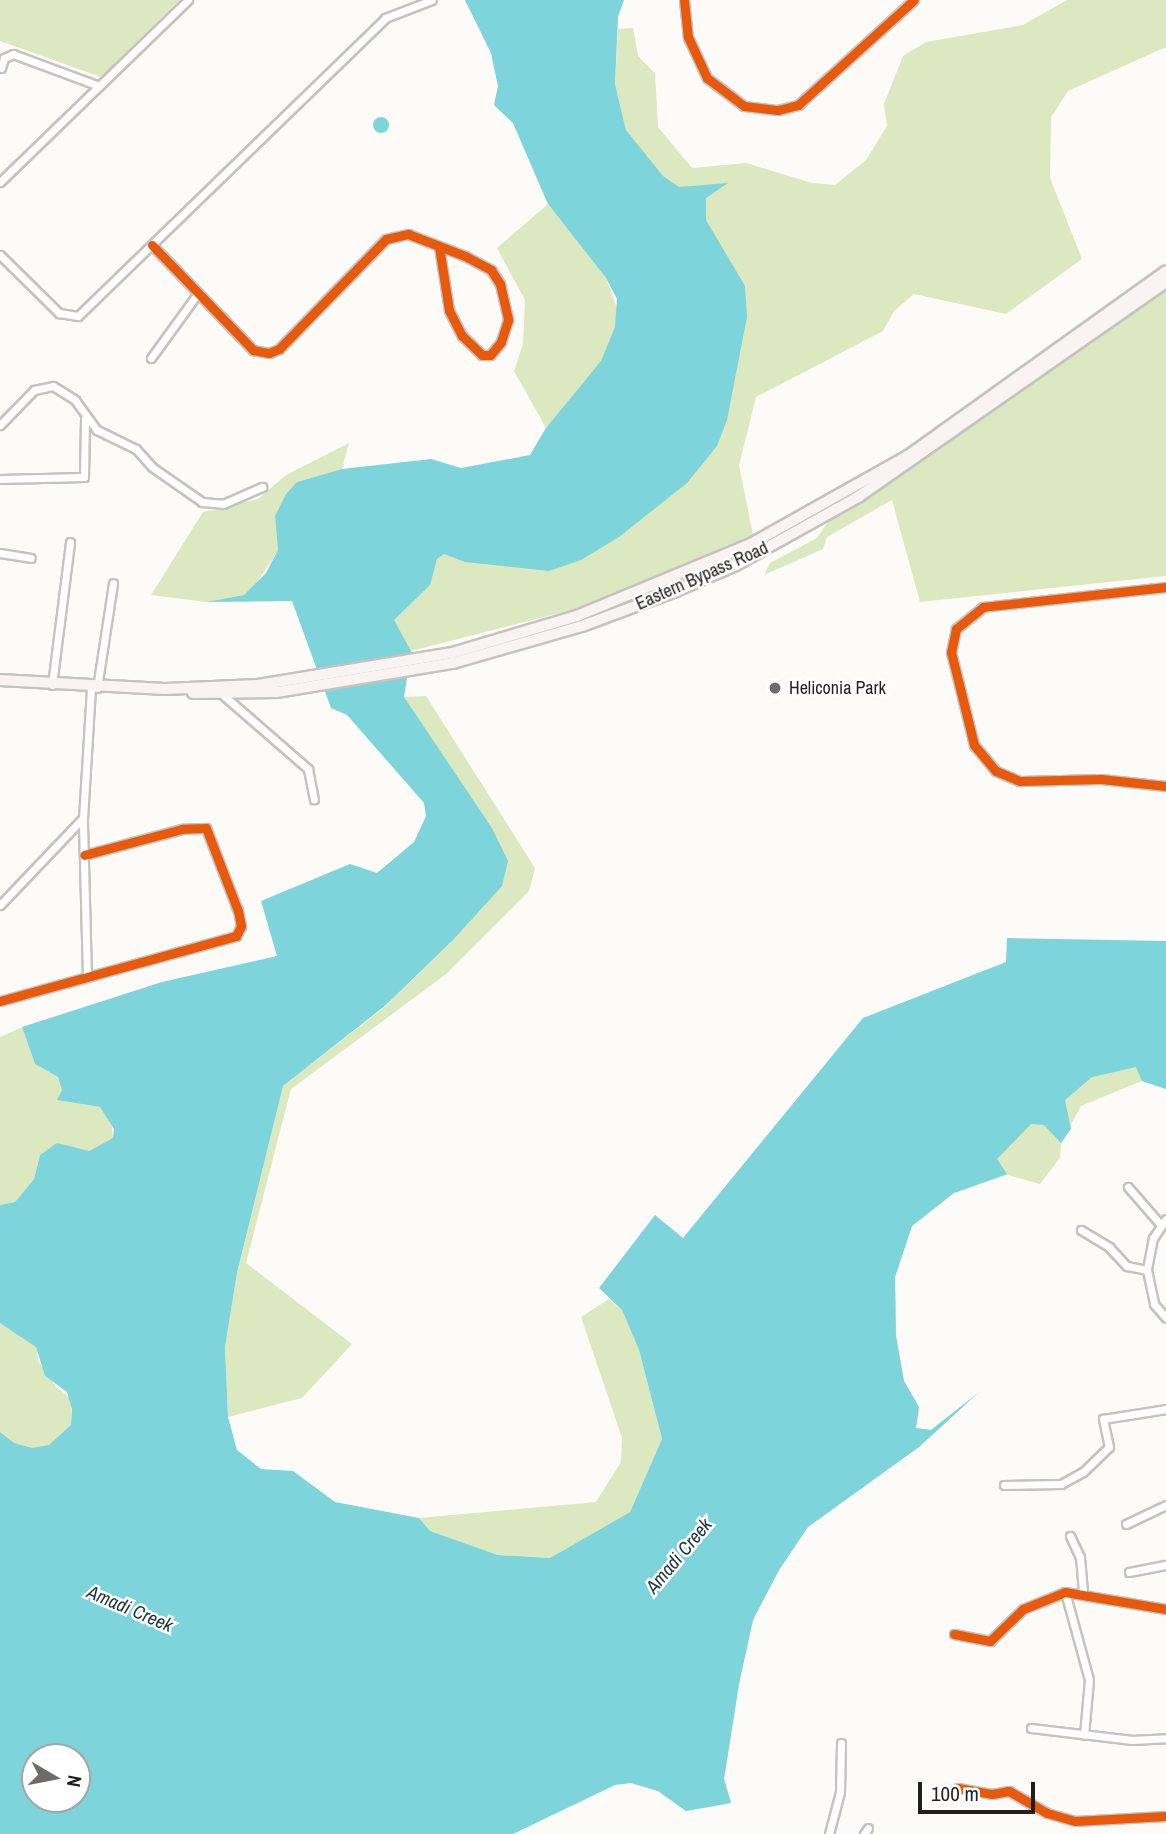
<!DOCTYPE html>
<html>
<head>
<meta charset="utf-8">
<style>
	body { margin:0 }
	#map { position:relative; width:1166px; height:1834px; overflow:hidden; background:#fdfbf8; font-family:"Archivo Narrow",sans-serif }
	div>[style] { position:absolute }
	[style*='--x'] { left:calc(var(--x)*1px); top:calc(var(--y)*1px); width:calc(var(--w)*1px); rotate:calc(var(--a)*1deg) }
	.green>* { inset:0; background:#dbe8c0 }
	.water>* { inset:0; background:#7dd4db }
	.round { border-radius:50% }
	.roads { filter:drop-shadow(2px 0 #c5c3c0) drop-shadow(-2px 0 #c5c3c0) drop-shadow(0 2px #c5c3c0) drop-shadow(0 -2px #c5c3c0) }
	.minor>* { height:7px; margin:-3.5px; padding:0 3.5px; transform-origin:3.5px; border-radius:3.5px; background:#fffefe }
	.primary>* { height:10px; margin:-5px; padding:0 5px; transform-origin:5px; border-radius:5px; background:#f9f4f1 }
	.cycleway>* { height:9px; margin:-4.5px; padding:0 4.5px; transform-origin:4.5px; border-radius:4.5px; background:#e8590c }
	.dots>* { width:19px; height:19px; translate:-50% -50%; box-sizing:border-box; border:4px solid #fff; border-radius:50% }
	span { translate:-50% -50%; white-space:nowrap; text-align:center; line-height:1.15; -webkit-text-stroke:5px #fff; paint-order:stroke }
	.street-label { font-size:18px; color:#211f1d }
	.poi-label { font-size:18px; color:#211f1d }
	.left { translate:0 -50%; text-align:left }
	.water-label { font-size:19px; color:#1f3537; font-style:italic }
	.north { position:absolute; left:21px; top:1743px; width:70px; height:70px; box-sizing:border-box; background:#fff; border:2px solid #a6a5a5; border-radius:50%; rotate:100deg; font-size:19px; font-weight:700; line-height:28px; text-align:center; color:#211f1d }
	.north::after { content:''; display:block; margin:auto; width:24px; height:32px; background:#6e6c6a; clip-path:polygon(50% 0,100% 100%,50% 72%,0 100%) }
	.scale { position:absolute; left:918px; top:1782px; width:117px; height:32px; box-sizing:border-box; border:4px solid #211f1d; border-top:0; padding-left:9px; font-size:21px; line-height:24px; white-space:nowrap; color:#211f1d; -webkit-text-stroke:5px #fff; paint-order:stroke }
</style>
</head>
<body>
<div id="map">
	<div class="green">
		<div style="clip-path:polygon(0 0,179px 0,101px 77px,0 41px)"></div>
		<div style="clip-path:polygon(465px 0,514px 0,548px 204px,606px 278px,631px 347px,530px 455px,546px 428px,514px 371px,523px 344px,525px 300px,497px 248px,548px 204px,513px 123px,494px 105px,498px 86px,491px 53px)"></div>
		<div style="clip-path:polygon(1067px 0,1166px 0,1166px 47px,1068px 91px,1051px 117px,1050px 178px,1082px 259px,1006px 314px,914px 294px,894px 311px,883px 331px,756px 397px,739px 465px,753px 535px,579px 608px,411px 651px,404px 697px,426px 696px,535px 868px,529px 891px,445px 975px,291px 1089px,246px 1263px,352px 1344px,302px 1398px,228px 1417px,225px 1347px,237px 1273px,283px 1086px,386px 1006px,453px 940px,492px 828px,409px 707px,381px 648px,376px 624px,446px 549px,543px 549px,669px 190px,626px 130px,615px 84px,618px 29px,633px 28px,638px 56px,655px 73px,658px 127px,692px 168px,746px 163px,812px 183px,835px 185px,866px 160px,887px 126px,884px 104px,903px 56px,926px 42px,1023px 25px)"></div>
		<div style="clip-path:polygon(1166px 282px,1166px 576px,920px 602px,892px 500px,827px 537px,823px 549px,764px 575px,770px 563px,817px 538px,827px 523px)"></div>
		<div style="clip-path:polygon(349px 443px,342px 469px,297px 482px,275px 516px,278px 550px,254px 587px,244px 595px,206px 602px,151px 595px,203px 512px,258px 499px,286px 475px)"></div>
		<div style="clip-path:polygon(22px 1027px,35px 1064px,58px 1077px,62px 1090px,58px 1100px,100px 1107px,111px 1119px,113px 1138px,89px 1151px,40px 1155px,34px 1179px,15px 1202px,0 1205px,0 1037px)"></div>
		<div style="clip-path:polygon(1134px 1052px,1166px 1089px,1142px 1081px,1081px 1106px,1061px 1143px,1060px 1158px,1040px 1184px,1007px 1175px,954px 1193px,912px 1226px,895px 1277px,896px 1336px,904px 1381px,919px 1407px,916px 1428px,931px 1430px,978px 1393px,919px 1447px,808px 1527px,779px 1570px,753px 1620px,739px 1684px,724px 1779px,731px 1803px,686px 1811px,658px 1791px,631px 1783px,731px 1672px,893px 1243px,1011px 1122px)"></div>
		<div style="clip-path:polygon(609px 1299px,622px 1310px,639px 1350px,662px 1439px,630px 1512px,550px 1558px,498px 1555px,430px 1531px,419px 1518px,596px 1502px,621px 1462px,622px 1438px,581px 1317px)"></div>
		<div style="clip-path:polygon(0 1323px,37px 1347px,38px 1361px,56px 1387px,72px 1399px,71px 1425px,52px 1451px,0 1450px)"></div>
	</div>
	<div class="water">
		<div style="clip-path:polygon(evenodd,465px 0,624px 0,618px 17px,615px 84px,626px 130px,663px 176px,679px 187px,728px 183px,706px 198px,706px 220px,745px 286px,747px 317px,727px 420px,717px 446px,687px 483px,619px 537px,581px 560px,549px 571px,465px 562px,444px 554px,437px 559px,430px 585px,394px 620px,411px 651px,404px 697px,492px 828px,508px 861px,502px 886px,453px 940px,386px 1005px,283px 1086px,237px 1273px,225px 1347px,228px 1417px,237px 1450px,261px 1469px,293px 1471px,335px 1502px,419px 1518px,430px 1531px,498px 1555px,550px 1558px,630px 1512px,662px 1439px,639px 1350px,622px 1310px,599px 1288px,655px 1215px,683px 1238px,863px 1018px,1006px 962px,1007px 938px,1166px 941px,1166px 1089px,1142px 1081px,1136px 1067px,1092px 1077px,1065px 1100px,1071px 1129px,1061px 1143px,1044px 1125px,1031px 1124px,997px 1159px,1007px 1174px,954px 1193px,912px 1226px,895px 1277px,896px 1336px,904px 1381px,919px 1407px,916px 1428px,931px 1430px,978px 1393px,919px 1447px,808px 1527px,779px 1570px,753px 1620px,739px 1684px,724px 1779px,731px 1803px,686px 1811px,658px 1791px,631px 1783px,615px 1785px,513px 1834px,0 1834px,0 1432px,14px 1443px,32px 1448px,49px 1445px,71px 1425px,72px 1409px,67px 1392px,45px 1376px,36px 1347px,0 1323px,0 1205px,15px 1202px,34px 1179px,40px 1155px,57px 1143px,89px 1151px,113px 1138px,114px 1129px,100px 1107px,57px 1100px,62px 1090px,58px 1077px,35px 1064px,22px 1027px,162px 982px,277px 956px,261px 901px,350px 864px,377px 873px,414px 842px,426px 816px,424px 803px,347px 715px,331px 708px,292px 601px,206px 602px,244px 595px,266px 573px,278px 550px,275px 516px,286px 494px,297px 482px,342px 469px,431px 459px,461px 468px,530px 455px,546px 428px,601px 361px,615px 327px,617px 299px,606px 278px,548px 204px,513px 123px,494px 105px,498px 86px,491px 53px,465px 0,35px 1757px,77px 1757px,77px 1799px,35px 1799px,35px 1757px)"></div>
		<div class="round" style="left:373px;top:117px;width:16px;height:16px"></div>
	</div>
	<div class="roads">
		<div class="minor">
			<div style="--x:684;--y:0;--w:37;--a:84"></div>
			<div style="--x:688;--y:37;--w:45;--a:65.1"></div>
			<div style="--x:707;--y:78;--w:46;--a:37.1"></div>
			<div style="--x:744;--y:106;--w:34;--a:7"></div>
			<div style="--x:778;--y:110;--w:21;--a:-14"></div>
			<div style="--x:798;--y:105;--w:156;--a:-42.2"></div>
			<div style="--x:1;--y:68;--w:10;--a:-73"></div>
			<div style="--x:4;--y:58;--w:10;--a:-24"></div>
			<div style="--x:13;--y:54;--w:92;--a:20.4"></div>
			<div style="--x:0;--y:182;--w:262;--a:-44.1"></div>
			<div style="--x:152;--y:245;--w:146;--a:46.1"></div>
			<div style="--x:253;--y:350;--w:16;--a:11"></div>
			<div style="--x:269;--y:353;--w:11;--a:-22"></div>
			<div style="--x:279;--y:349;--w:153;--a:-45.8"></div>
			<div style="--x:386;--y:239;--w:23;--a:-13"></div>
			<div style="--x:408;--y:234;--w:61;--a:21.1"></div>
			<div style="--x:465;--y:256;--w:30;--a:28"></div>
			<div style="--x:491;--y:270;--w:17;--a:57"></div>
			<div style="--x:500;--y:284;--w:37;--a:77"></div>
			<div style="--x:508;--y:320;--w:23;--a:108"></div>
			<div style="--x:501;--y:342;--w:17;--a:130"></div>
			<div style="--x:490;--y:355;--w:8;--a:180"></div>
			<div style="--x:482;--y:355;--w:28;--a:-136"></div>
			<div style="--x:462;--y:336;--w:29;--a:-117"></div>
			<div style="--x:449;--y:310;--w:64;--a:-99"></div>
			<div style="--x:0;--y:255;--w:83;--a:44.5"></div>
			<div style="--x:59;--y:313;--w:19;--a:9"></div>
			<div style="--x:78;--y:316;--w:428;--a:-44.1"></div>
			<div style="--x:385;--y:18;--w:50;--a:-21"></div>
			<div style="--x:151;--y:358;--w:80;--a:-54.1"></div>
			<div style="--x:0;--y:425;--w:49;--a:-45.8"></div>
			<div style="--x:34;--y:390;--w:19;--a:-12"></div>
			<div style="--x:53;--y:386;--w:26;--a:32"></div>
			<div style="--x:75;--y:400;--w:37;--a:54"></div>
			<div style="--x:97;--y:430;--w:43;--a:26"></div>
			<div style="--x:136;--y:449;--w:24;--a:48"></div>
			<div style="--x:152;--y:467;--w:61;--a:35"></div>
			<div style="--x:202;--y:502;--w:21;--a:5"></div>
			<div style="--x:223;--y:504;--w:43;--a:-23.6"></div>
			<div style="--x:0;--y:479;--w:84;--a:-1.4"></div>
			<div style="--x:84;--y:477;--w:59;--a:-89"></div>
			<div style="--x:0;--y:553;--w:31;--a:9"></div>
			<div style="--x:1166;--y:587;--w:184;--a:173.8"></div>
			<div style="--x:983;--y:607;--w:35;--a:141"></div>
			<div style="--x:956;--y:629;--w:24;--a:102"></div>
			<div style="--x:951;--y:652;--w:96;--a:76.1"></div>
			<div style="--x:974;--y:745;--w:34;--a:50"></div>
			<div style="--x:996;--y:771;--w:26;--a:23"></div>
			<div style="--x:1020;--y:781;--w:81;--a:-1.4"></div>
			<div style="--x:1101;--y:779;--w:65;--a:6.1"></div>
			<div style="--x:52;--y:685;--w:144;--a:-82.8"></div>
			<div style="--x:97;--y:688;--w:106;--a:-81.3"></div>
			<div style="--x:223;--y:695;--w:113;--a:41"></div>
			<div style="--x:308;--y:769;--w:31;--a:79"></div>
			<div style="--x:0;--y:905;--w:119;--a:-46.4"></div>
			<div style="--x:87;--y:977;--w:158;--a:-91.5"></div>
			<div style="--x:83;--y:819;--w:131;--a:-86.5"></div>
			<div style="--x:0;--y:1001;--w:245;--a:-15.4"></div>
			<div style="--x:236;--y:936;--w:11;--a:-63"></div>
			<div style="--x:241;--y:926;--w:15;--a:-101"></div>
			<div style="--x:238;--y:911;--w:89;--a:-111.1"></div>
			<div style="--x:206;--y:828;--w:24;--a:178"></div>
			<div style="--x:182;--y:829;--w:101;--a:165.1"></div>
			<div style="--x:1128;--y:1187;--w:49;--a:49.1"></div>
			<div style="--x:1166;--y:1219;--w:23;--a:124"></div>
			<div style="--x:1153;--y:1238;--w:33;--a:101"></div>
			<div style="--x:1147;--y:1270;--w:35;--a:78"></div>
			<div style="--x:1154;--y:1304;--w:18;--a:49"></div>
			<div style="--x:1081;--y:1230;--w:33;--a:31"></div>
			<div style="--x:1109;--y:1247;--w:26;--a:47"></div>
			<div style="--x:1127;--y:1266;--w:20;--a:11"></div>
			<div style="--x:1004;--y:1485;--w:57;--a:-1"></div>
			<div style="--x:1061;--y:1484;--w:25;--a:-29"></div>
			<div style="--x:1083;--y:1472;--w:36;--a:-44"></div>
			<div style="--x:1109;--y:1447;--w:29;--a:-102"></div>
			<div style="--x:1103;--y:1419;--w:64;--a:-9"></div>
			<div style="--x:1126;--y:1524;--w:44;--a:-25.4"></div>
			<div style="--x:1070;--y:1536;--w:23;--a:65"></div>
			<div style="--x:1080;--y:1557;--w:36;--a:85"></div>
			<div style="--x:1129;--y:1572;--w:38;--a:-11"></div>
			<div style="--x:1065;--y:1592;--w:91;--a:74.7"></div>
			<div style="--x:1089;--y:1680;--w:55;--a:95.2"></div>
			<div style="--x:954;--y:1634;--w:37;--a:11"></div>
			<div style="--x:990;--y:1641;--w:46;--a:-44.1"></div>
			<div style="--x:1023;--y:1609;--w:45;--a:-22"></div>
			<div style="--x:1065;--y:1592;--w:102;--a:9.6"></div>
			<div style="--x:1031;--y:1728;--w:102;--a:6.8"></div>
			<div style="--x:1132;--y:1740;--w:34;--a:-3"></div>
			<div style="--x:958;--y:1788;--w:35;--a:10"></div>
			<div style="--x:992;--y:1794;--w:17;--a:-10"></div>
			<div style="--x:1009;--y:1791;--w:44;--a:30.1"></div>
			<div style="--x:1047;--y:1813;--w:29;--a:16"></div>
			<div style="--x:1075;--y:1821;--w:91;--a:-3.1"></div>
			<div style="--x:829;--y:1834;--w:43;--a:-75.3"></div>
			<div style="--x:840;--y:1792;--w:49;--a:-88.8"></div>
			<div style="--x:864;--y:1834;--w:7;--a:-56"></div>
		</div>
		<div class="primary">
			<div style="--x:0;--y:680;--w:165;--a:3.1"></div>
			<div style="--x:165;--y:689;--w:93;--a:-2.5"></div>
			<div style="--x:258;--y:685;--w:197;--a:-9.4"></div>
			<div style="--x:452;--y:653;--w:130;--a:-16.5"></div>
			<div style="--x:577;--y:616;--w:188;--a:-22.5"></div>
			<div style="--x:751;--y:544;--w:180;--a:-29.3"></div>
			<div style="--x:908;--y:456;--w:317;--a:-35.6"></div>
			<div style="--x:193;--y:693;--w:84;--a:-0.7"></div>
			<div style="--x:277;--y:692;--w:178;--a:-9.4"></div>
			<div style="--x:453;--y:663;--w:134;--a:-16"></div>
			<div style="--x:582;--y:626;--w:100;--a:-20.4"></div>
			<div style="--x:676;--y:591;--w:65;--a:-23.4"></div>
			<div style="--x:736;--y:565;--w:140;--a:-29.1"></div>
			<div style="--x:858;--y:497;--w:376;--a:-34.9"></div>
		</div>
	</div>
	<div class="cycleway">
		<div style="--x:684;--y:0;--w:37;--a:84"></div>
		<div style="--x:688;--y:37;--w:45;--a:65.1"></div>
		<div style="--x:707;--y:78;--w:46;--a:37.1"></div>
		<div style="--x:744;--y:106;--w:34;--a:7"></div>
		<div style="--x:778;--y:110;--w:21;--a:-14"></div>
		<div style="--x:798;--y:105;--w:156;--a:-42.2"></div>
		<div style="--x:152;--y:245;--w:146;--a:46.1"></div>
		<div style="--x:253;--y:350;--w:16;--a:11"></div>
		<div style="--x:269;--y:353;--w:11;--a:-22"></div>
		<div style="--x:279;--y:349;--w:153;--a:-45.8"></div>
		<div style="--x:386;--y:239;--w:23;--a:-13"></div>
		<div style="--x:408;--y:234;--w:61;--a:21.1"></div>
		<div style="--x:465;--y:256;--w:30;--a:28"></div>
		<div style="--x:491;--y:270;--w:17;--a:57"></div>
		<div style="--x:500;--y:284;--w:37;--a:77"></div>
		<div style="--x:508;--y:320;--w:23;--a:108"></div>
		<div style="--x:501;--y:342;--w:17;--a:130"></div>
		<div style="--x:490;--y:355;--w:8;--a:180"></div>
		<div style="--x:482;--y:355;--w:28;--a:-136"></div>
		<div style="--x:462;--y:336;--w:29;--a:-117"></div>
		<div style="--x:449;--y:310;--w:64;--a:-99"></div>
		<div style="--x:1166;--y:587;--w:184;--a:173.8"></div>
		<div style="--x:983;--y:607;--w:35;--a:141"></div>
		<div style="--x:956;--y:629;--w:24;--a:102"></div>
		<div style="--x:951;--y:652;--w:96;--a:76.1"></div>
		<div style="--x:974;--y:745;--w:34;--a:50"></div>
		<div style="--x:996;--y:771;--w:26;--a:23"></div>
		<div style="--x:1020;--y:781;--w:81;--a:-1.4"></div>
		<div style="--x:1101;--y:779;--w:65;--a:6.1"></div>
		<div style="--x:0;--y:1001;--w:245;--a:-15.4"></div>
		<div style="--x:236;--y:936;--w:11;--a:-63"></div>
		<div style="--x:241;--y:926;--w:15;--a:-101"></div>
		<div style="--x:238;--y:911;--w:89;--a:-111.1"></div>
		<div style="--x:206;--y:828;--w:24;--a:178"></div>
		<div style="--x:182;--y:829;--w:101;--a:165.1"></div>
		<div style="--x:954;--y:1634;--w:37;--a:11"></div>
		<div style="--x:990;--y:1641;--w:46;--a:-44.1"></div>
		<div style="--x:1023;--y:1609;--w:45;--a:-22"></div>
		<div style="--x:1065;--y:1592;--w:102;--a:9.6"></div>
		<div style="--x:958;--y:1788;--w:35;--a:10"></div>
		<div style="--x:992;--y:1794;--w:17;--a:-10"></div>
		<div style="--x:1009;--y:1791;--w:44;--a:30.1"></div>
		<div style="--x:1047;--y:1813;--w:29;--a:16"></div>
		<div style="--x:1075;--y:1821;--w:91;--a:-3.1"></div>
	</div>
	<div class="dots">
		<div style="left:775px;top:688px;background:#6e6c6a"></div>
	</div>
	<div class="street-label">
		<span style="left:702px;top:576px;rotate:-24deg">Eastern Bypass Road</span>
	</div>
	<div class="poi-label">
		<span class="left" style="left:789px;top:688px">Heliconia Park</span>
	</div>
	<div class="water-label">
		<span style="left:679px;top:1556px;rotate:-50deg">Amadi Creek</span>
		<span style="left:130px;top:1609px;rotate:23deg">Amadi Creek</span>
	</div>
	<div class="north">N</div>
	<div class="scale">100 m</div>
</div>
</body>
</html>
